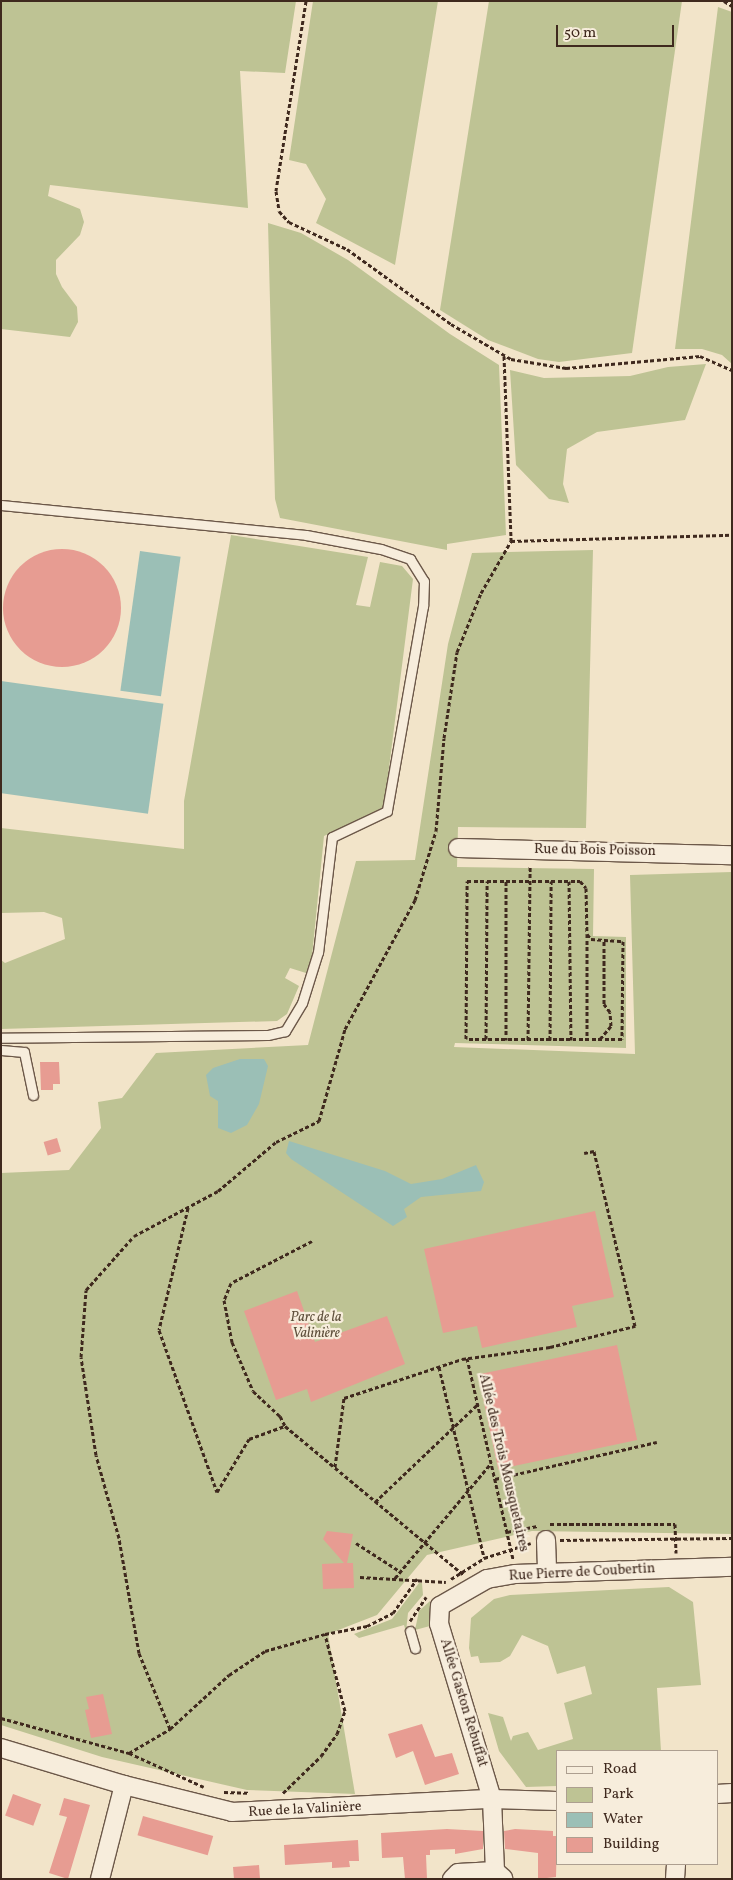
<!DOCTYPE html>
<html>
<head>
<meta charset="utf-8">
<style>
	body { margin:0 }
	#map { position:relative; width:733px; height:1880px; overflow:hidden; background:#f2e4c9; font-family:Vollkorn,serif }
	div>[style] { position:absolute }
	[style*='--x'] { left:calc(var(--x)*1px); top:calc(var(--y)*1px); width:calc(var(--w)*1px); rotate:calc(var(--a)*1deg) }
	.green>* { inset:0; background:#bec394 }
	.water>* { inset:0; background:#9bbfb6; transform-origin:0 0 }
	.building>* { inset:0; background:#e79c92; transform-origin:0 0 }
	.round { border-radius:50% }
	.path>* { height:3px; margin-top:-1.5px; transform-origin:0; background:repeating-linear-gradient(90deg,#3f291e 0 4px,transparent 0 6.5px) }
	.roads { filter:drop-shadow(1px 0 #6c5849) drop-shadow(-1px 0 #6c5849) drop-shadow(0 1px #6c5849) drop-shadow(0 -1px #6c5849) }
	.lane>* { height:9px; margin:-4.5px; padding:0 4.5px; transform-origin:4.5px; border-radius:4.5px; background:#f7eddc }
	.street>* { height:18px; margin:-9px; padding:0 9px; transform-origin:9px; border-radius:9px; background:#f7eddc }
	span { translate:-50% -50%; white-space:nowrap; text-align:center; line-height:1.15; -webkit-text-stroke:4.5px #f7eddc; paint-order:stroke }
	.street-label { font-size:14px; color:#3f291e }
	.park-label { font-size:14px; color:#5f503c; font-style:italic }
	.frame { position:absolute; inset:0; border:2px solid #3f291e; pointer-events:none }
	.legend { position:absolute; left:556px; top:1750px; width:162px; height:115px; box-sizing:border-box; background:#f7eddc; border:1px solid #ad9f90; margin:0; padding:6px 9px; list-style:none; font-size:15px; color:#3f291e }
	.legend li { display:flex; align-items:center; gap:10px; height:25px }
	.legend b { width:25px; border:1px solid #ad9f90 }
	.scale { position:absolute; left:556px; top:25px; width:118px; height:22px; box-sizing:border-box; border:2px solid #3f291e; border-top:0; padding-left:6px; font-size:15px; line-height:18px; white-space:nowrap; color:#3f291e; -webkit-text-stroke:4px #f7eddc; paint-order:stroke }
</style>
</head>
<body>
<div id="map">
	<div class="green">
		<div style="clip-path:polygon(1px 1px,296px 1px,285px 73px,240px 71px,248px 208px,50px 185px,48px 196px,80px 209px,84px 222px,80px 235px,56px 260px,56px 274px,62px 287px,77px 307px,78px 322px,70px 337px,1px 329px)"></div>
		<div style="clip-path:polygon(313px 1px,438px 1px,395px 265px,316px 223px,326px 199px,306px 164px,289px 160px)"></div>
		<div style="clip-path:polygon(489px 1px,682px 1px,632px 353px,559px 362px,538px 359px,488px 340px,440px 310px)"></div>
		<div style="clip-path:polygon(718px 7px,732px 12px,732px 364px,722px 355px,702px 349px,675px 349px)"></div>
		<div style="clip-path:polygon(268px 223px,301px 233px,348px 260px,450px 334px,499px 365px,506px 535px,447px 544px,447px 550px,280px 518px,275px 499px)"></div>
		<div style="clip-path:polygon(706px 364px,685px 420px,597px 432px,567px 449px,563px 484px,569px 503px,549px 499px,516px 465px,510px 370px,544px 378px,630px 376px,668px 367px)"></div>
		<div style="clip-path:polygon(231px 535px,368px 557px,356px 605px,370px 607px,380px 562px,402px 566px,413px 579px,384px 807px,324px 836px,312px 956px,306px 973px,290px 968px,285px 978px,299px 986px,287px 1014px,277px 1021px,1px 1029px,1px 960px,5px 963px,65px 939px,62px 918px,44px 912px,1px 913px,1px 828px,184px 849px,184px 801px)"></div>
		<div style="clip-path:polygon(593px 550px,586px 828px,458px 827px,457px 867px,594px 869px,593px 936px,626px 937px,626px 1048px,455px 1043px,454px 1047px,635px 1054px,630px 875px,732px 872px,732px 1534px,532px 1531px,427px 1555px,377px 1615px,328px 1634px,355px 1794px,247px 1790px,102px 1757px,1px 1725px,1px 1173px,69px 1170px,101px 1128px,98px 1102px,122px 1098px,156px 1053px,308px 1045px,356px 861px,415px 860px,448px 644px,472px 553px)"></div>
		<div style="clip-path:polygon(419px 1583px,422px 1583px,423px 1595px,408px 1613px,406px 1632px,404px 1625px,359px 1638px,354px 1634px,392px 1619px)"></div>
		<div style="clip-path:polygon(669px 1587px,693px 1602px,701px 1685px,657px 1688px,661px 1751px,557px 1751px,557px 1786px,526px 1787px,499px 1751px,488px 1713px,503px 1717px,511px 1741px,513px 1736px,528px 1732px,538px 1750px,573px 1739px,564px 1703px,592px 1694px,585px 1666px,557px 1674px,548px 1646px,522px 1635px,510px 1656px,500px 1662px,480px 1663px,478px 1656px,471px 1657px,469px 1648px,471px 1618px,494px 1599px,510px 1595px)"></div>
		<div style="clip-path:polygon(430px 1601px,430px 1626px,415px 1630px,419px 1611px)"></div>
	</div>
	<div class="water">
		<div style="left:140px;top:551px;width:41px;height:141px;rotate:8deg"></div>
		<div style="left:1px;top:681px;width:164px;height:111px;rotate:8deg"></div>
		<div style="clip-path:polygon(240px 1059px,264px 1059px,268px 1066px,259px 1104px,247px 1125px,231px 1133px,218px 1128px,218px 1101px,210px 1096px,206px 1075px,213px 1068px)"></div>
		<div style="clip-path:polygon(289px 1141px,385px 1171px,411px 1184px,442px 1179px,476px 1165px,484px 1182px,481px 1191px,421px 1197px,404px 1209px,407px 1217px,393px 1226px,291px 1159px,286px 1153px)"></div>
	</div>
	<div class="building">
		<div class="round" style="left:3px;top:549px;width:118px;height:118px"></div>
		<div style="clip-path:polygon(40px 1062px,59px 1062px,60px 1084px,53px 1084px,53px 1090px,41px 1090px)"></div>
		<div style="left:57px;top:1138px;width:14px;height:14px;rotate:73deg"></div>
		<div style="clip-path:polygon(595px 1211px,614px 1297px,572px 1306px,577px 1327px,482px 1348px,477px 1326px,443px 1333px,424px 1249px)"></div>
		<div style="clip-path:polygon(297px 1291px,315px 1342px,387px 1316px,405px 1364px,311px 1402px,307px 1389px,276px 1400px,244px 1311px)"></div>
		<div style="left:617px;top:1345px;width:97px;height:142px;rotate:78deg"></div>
		<div style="clip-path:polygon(327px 1531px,353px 1534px,347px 1563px,353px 1563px,354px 1588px,323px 1589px,322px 1564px,344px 1563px,323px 1539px)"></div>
		<div style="clip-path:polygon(103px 1694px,112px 1734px,91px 1738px,85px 1710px,89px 1709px,86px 1697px)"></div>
		<div style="clip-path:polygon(422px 1724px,435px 1757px,452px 1753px,459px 1774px,425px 1785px,413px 1751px,396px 1758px,388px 1734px)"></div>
		<div style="left:13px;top:1794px;width:30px;height:23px;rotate:20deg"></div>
		<div style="clip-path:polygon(64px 1798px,90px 1805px,68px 1879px,49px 1873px,67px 1817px,59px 1815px)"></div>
		<div style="left:143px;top:1816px;width:73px;height:20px;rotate:16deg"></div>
		<div style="clip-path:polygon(447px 1829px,483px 1831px,483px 1849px,455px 1854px,455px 1849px,430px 1850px,430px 1855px,426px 1855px,427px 1879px,405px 1879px,403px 1857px,382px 1858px,381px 1833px)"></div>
		<div style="clip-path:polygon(515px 1829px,553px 1831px,553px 1836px,557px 1836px,556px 1877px,538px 1879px,538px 1853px,505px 1849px,504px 1831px)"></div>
		<div style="clip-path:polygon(358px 1840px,359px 1861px,349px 1861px,350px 1867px,332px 1868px,332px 1862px,285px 1865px,284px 1845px)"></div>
		<div style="clip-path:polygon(259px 1865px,260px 1879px,234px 1879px,233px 1867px)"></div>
	</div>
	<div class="path">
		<div style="--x:306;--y:1;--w:192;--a:99"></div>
		<div style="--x:276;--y:191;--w:20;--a:81"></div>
		<div style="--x:279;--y:211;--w:15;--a:48"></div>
		<div style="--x:289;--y:222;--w:64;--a:25"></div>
		<div style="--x:347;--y:249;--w:128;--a:35.8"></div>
		<div style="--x:451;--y:324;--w:69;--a:30.3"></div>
		<div style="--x:511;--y:359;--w:56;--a:9.3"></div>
		<div style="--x:566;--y:368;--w:135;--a:-5.1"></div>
		<div style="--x:700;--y:356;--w:35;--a:24"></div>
		<div style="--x:724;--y:1;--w:9;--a:32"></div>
		<div style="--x:504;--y:356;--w:185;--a:87.8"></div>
		<div style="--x:467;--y:881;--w:113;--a:0"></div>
		<div style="--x:580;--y:881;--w:9;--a:49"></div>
		<div style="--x:586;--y:888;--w:46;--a:88.8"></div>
		<div style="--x:587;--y:934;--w:6;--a:51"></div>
		<div style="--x:591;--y:939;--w:32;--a:4"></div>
		<div style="--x:623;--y:941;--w:98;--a:90.6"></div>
		<div style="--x:622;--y:1039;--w:156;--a:180"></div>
		<div style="--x:466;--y:1039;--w:158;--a:-89.6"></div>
		<div style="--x:506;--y:881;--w:159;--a:90"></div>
		<div style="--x:569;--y:881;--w:159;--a:89.3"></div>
		<div style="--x:587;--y:934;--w:105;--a:90"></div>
		<div style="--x:486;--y:1039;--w:158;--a:-89.6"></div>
		<div style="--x:600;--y:1039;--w:17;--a:-50"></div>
		<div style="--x:611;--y:1026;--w:14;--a:-94"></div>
		<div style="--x:610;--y:1012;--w:10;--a:-127"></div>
		<div style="--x:604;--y:1004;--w:64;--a:-90"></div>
		<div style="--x:528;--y:1040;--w:174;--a:-89.3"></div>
		<div style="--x:550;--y:1040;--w:159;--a:-89.6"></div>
		<div style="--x:188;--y:1208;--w:125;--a:103.4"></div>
		<div style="--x:159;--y:1330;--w:172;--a:70.3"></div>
		<div style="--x:217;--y:1492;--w:62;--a:-58.9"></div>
		<div style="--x:249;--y:1439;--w:38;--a:-20"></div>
		<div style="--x:312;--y:1241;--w:91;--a:152.6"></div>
		<div style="--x:231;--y:1283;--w:18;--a:112"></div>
		<div style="--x:224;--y:1300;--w:43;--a:79.2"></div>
		<div style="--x:232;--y:1342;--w:53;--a:66.8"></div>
		<div style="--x:253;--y:1391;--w:37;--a:43"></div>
		<div style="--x:280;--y:1416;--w:11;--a:63"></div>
		<div style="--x:285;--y:1426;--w:233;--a:39.8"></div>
		<div style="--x:467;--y:1358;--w:206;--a:77.1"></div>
		<div style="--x:439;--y:1367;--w:196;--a:76.7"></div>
		<div style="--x:335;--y:1467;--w:70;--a:-82.6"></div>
		<div style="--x:344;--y:1398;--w:124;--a:-18.3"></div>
		<div style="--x:462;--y:1359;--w:89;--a:-7.8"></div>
		<div style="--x:550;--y:1347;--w:88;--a:-13.9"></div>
		<div style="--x:635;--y:1326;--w:180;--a:-103.2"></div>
		<div style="--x:594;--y:1151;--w:10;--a:169"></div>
		<div style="--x:495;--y:1479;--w:166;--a:-12.9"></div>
		<div style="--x:375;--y:1502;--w:142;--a:-43.6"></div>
		<div style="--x:550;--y:1524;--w:125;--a:0"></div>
		<div style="--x:675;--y:1524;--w:29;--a:88"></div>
		<div style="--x:507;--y:1532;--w:31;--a:-11"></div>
		<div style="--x:560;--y:1540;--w:172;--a:-0.7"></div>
		<div style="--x:356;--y:1543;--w:54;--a:32.8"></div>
		<div style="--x:360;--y:1577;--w:86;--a:3.3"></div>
		<div style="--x:395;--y:1578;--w:150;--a:-50.1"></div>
		<div style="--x:451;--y:1579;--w:39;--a:-32"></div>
		<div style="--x:484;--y:1558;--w:49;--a:-17.7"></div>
		<div style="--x:410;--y:1621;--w:29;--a:-56"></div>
		<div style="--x:1;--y:1718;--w:133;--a:15.3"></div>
		<div style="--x:129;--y:1753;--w:82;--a:24.4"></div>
		<div style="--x:170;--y:1729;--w:82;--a:-112.2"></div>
		<div style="--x:139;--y:1653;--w:117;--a:-99.9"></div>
		<div style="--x:119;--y:1538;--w:86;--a:-105.5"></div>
		<div style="--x:96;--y:1455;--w:99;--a:-98.7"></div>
		<div style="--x:81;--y:1357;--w:67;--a:-85.7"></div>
		<div style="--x:86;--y:1290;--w:72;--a:-48.4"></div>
		<div style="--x:134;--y:1236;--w:95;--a:-28.2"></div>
		<div style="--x:218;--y:1191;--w:76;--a:-40.2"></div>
		<div style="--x:276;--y:1142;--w:48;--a:-26"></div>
		<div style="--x:319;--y:1121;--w:96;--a:-74.2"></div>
		<div style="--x:345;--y:1029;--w:147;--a:-61.5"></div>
		<div style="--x:415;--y:900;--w:72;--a:-73.1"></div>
		<div style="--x:436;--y:831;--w:93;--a:-85.1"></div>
		<div style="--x:444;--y:738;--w:87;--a:-81.4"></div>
		<div style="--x:457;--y:652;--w:64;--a:-67.9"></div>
		<div style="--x:481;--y:593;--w:60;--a:-60"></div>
		<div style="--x:511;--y:541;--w:221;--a:-1.6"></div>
		<div style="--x:129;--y:1753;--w:48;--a:-30.3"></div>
		<div style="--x:170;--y:1729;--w:80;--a:-42.5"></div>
		<div style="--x:229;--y:1675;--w:43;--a:-33.7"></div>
		<div style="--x:265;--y:1651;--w:62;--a:-15.8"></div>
		<div style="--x:224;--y:1792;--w:24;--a:2"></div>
		<div style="--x:283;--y:1793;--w:53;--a:-44.2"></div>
		<div style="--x:321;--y:1756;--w:27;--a:-54"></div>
		<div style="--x:337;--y:1734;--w:24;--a:-71"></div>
		<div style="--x:345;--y:1711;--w:80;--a:-104.6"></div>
		<div style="--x:325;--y:1634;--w:43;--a:-10.8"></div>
		<div style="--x:367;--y:1626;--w:29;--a:-27"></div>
		<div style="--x:393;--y:1613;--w:42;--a:-54.8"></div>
	</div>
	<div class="roads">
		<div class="lane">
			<div style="--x:1;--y:505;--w:306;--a:5.6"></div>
			<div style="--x:306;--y:535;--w:76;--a:10.6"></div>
			<div style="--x:381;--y:549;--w:31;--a:19"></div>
			<div style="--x:410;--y:559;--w:26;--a:58"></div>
			<div style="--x:424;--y:581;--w:25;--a:92"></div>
			<div style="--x:423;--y:606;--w:208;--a:100"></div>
			<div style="--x:387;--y:811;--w:61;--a:154.7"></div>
			<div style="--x:332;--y:837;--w:116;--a:96.9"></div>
			<div style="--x:318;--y:952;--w:53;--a:107.4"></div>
			<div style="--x:302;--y:1003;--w:33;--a:121"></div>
			<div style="--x:285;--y:1031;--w:18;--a:167"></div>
			<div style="--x:267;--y:1035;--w:266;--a:179.4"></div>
			<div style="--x:1;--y:1050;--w:23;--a:5"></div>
			<div style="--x:24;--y:1052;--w:44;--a:78.2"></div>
			<div style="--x:410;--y:1631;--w:18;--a:74"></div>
		</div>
		<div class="street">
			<div style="--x:458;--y:848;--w:274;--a:1.5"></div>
			<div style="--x:546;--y:1540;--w:31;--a:88"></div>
			<div style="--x:1;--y:1748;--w:128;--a:16.7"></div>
			<div style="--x:124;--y:1785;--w:111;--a:14"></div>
			<div style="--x:232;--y:1812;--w:260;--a:-2.9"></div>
			<div style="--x:492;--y:1799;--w:65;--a:1.8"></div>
			<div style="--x:717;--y:1794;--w:15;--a:-4"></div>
			<div style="--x:495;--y:1871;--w:72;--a:-92.4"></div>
			<div style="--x:492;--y:1799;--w:183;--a:-106.8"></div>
			<div style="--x:439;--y:1624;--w:18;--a:-87"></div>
			<div style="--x:440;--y:1606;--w:54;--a:-29.9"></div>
			<div style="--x:487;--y:1579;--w:29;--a:-10"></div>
			<div style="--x:516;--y:1574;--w:216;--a:-1.9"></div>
			<div style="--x:100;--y:1879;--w:97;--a:-75.7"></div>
			<div style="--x:452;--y:1879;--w:8;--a:-45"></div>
			<div style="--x:458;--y:1873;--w:37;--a:-3"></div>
			<div style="--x:495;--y:1871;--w:11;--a:41"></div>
			<div style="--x:675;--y:1879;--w:15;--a:-86"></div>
		</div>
	</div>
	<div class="street-label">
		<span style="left:595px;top:851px;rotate:1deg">Rue du Bois Poisson</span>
		<span style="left:503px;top:1463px;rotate:77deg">Allée des Trois Mousquetaires</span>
		<span style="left:582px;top:1573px;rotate:-3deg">Rue Pierre de Coubertin</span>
		<span style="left:463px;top:1703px;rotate:73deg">Allée Gaston Rebuffat</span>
		<span style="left:305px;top:1810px;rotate:-3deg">Rue de la Valinière</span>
	</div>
	<div class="park-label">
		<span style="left:316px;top:1326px">Parc de la<br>Valinière</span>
	</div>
	<div class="frame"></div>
	<ul class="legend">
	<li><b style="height:6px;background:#f7eddc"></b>Road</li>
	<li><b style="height:14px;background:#bec394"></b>Park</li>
	<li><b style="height:14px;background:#9bbfb6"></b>Water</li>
	<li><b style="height:14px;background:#e79c92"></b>Building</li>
	</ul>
	<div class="scale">50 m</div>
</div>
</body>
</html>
